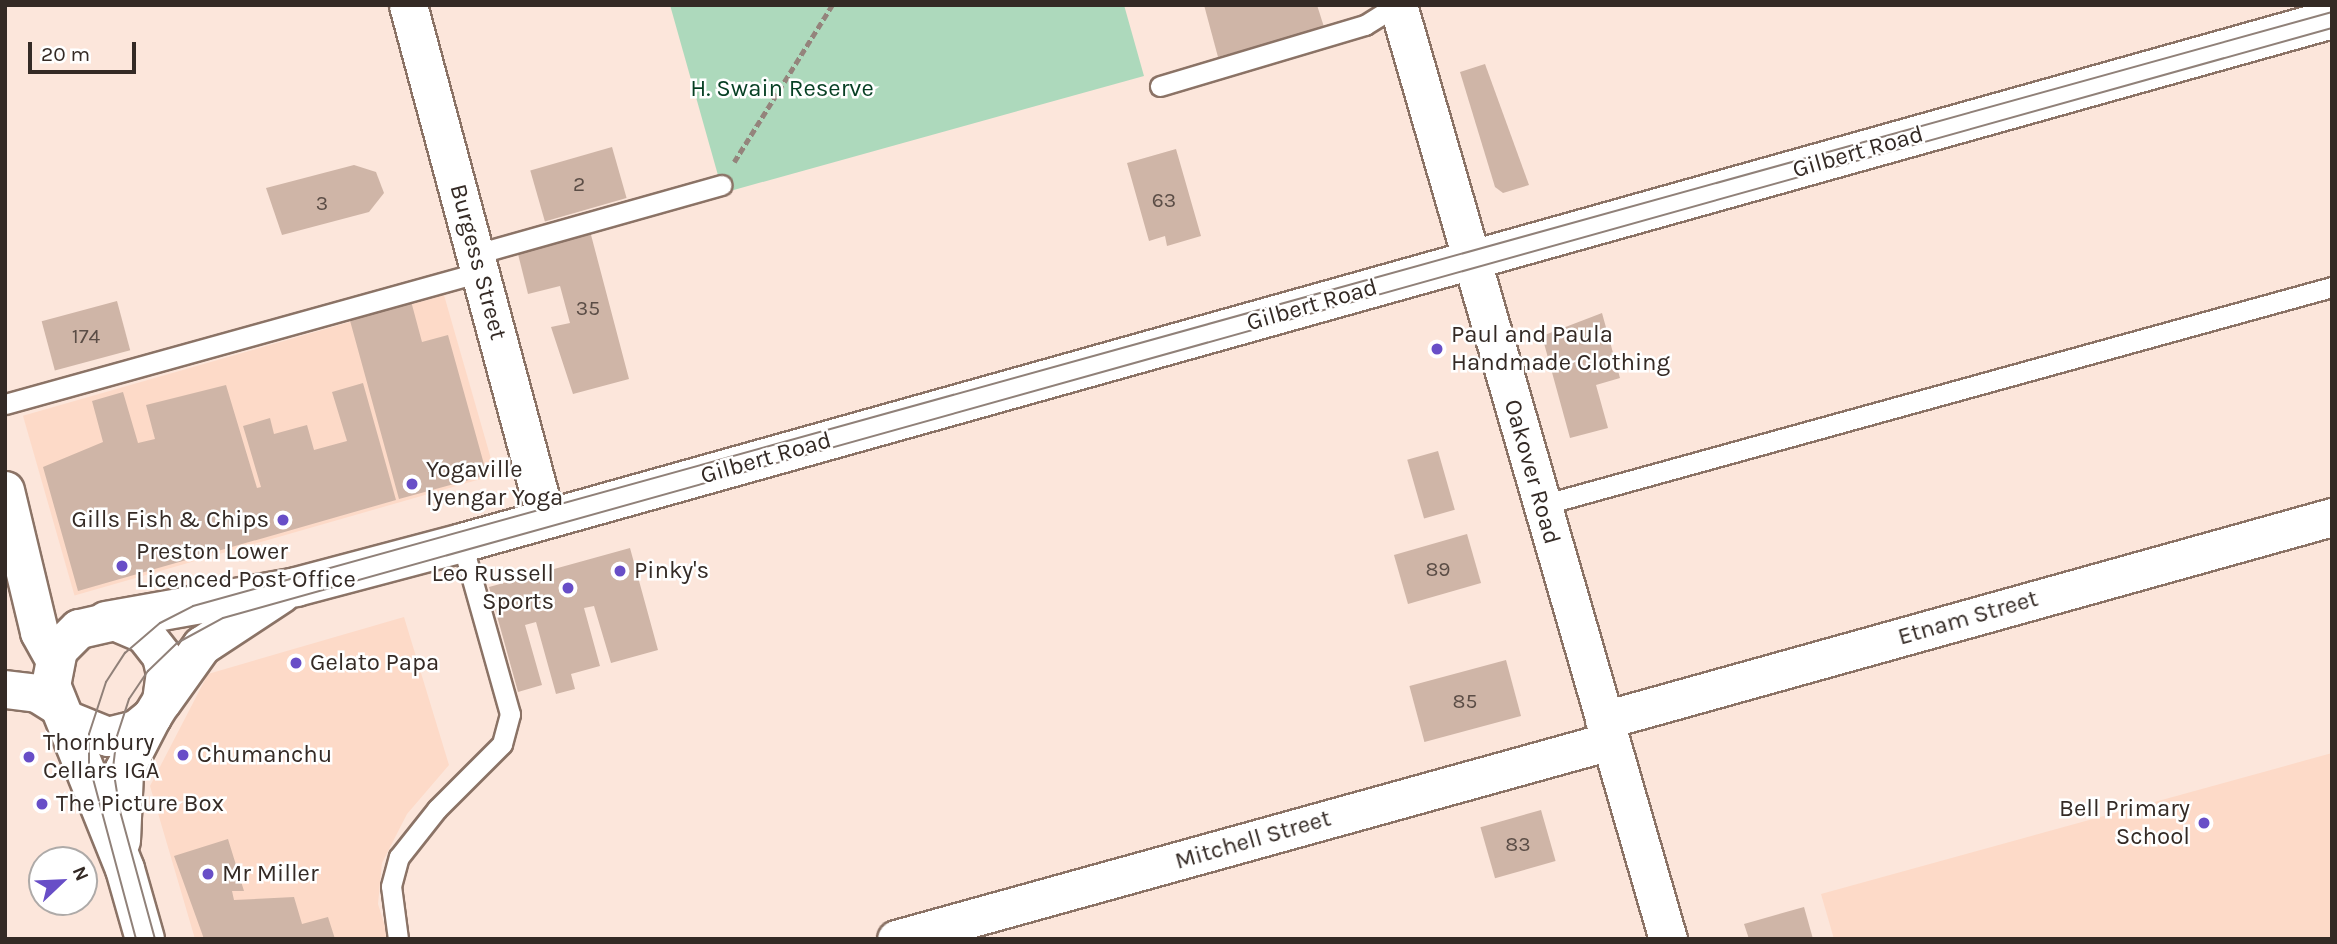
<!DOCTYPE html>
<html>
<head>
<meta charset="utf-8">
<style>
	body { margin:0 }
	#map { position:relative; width:2337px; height:944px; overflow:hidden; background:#fce6db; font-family:Karla,sans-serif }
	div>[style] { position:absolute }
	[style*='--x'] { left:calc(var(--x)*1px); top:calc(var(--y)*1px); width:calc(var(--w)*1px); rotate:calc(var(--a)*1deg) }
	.built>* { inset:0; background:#fddac8; transform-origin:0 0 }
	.green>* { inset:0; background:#add9bc }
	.building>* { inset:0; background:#cfb5a7; transform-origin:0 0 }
	.path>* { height:4.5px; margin-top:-2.25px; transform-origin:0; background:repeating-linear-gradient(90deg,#94847c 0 7px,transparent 0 10.5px) }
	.roads { filter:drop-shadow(2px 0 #8b7366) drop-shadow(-2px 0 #8b7366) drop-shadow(0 2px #8b7366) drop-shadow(0 -2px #8b7366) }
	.lane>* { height:19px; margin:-9.5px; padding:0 9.5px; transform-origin:9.5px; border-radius:9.5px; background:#fff }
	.street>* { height:37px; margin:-18.5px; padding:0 18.5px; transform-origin:18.5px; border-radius:18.5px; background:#fff }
	.secondary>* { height:38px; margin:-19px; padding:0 19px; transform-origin:19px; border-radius:19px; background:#fff }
	.tram>* { height:2px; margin:-1px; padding:0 1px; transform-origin:1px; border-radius:1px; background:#908179 }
	.dots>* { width:19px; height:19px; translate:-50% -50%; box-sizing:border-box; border:4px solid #fff; border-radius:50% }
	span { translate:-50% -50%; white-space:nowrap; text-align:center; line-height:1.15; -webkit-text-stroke:5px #fff; paint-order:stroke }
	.number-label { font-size:21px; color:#5b4d46 }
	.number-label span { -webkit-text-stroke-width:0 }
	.park-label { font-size:24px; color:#063f23 }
	.street-label { font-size:24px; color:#342a25 }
	.poi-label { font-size:24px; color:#342a25 }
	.left { translate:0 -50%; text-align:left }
	.right { translate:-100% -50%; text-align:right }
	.frame { position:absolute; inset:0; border:7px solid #342a25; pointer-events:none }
	.north { position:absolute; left:28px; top:846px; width:70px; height:70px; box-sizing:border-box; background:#fff; border:2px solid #aeaaa8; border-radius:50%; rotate:67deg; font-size:19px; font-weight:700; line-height:28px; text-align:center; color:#342a25 }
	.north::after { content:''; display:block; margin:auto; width:24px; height:32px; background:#684ec7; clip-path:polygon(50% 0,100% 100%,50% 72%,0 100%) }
	.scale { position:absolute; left:28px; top:42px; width:108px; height:32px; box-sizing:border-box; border:4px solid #342a25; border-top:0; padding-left:9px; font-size:21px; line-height:24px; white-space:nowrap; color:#342a25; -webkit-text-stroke:5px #fff; paint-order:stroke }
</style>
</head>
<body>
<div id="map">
	<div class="built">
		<div style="left:444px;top:295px;width:187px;height:438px;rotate:74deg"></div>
		<div style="clip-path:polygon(404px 617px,449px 765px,407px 814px,382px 863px,378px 904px,389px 939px,195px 939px,150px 786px,208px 674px)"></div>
		<div style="clip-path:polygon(2332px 753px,2332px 939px,1834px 939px,1821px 894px)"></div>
	</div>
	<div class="green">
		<div style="clip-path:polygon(670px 5px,1124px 5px,1144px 76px,723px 193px)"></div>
	</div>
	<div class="building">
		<div style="clip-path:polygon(1204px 5px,1317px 5px,1324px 27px,1218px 57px)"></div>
		<div style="clip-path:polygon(1485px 64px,1529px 185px,1503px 193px,1495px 187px,1460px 72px)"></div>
		<div style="left:612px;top:147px;width:53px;height:85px;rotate:74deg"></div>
		<div style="clip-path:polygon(1176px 149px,1201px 236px,1167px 246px,1165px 236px,1149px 241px,1127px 163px)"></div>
		<div style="clip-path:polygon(354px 165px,376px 172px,384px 193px,369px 212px,282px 235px,266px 188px)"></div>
		<div style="clip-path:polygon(590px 231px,629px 379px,573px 394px,551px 327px,570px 323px,560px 286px,528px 294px,517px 250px)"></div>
		<div style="left:117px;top:301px;width:51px;height:78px;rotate:75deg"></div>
		<div style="clip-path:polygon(411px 301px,422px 342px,448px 335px,487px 475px,399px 499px,349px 317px)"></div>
		<div style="clip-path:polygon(1602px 313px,1620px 378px,1596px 385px,1608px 428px,1570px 438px,1542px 336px)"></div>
		<div style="clip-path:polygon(363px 383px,396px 500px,78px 591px,43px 467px,103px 442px,92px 401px,123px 392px,138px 443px,155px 439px,146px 405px,226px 385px,257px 488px,261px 487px,243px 426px,270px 418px,274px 434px,307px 425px,314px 450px,347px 441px,332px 392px)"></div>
		<div style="left:1438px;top:451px;width:61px;height:32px;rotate:74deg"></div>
		<div style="left:1467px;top:534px;width:51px;height:76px;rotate:74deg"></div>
		<div style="clip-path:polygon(630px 548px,658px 650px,611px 663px,594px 606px,584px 608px,600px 666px,571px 674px,575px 689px,556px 694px,536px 622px,525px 625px,542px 685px,518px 692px,489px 587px)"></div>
		<div style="left:1506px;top:660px;width:58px;height:100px;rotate:75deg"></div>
		<div style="left:1541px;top:810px;width:53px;height:63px;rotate:74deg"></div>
		<div style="clip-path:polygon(228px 839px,244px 891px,232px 891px,234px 900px,294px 897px,302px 924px,328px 917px,335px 939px,204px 939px,174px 856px)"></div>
		<div style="clip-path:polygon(1804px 907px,1813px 939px,1749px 939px,1744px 924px)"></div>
	</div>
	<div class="path">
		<div style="--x:734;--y:162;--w:185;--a:-58"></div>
	</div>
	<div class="roads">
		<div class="lane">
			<div style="--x:1160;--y:86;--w:214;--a:-16.6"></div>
			<div style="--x:1365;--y:25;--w:38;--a:-32"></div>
			<div style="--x:476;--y:254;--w:255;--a:-15.7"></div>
			<div style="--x:5;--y:404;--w:493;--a:-15.5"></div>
			<div style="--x:1542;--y:505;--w:820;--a:-15.43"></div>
			<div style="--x:398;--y:939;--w:53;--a:-97.5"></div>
			<div style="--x:391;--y:886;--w:30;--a:-75"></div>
			<div style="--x:399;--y:857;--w:61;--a:-51.6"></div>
			<div style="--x:437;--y:809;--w:92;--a:-45"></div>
			<div style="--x:502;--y:744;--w:31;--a:-75"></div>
			<div style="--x:510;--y:714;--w:178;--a:-105.7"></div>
		</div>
		<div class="street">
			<div style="--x:408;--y:5;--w:532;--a:74.97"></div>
			<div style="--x:1398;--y:5;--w:972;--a:73.88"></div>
			<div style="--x:5;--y:490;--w:146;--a:76.5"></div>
			<div style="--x:39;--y:632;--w:31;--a:61"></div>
			<div style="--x:5;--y:689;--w:32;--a:7"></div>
			<div style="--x:37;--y:693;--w:25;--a:32"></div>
			<div style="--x:1604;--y:720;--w:756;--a:-15.58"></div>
			<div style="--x:896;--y:939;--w:741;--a:-15.5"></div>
		</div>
		<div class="secondary">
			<div style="--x:106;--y:621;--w:193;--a:-10.1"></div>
			<div style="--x:296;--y:587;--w:172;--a:-14.8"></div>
			<div style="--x:462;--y:543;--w:1942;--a:-15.65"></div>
			<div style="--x:162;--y:702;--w:69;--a:-54.5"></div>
			<div style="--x:202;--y:646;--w:95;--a:-33.4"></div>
			<div style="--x:69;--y:721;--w:42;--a:22.3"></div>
			<div style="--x:108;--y:737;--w:29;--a:-14"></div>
			<div style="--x:136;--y:730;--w:21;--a:-39"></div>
			<div style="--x:152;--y:717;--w:19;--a:-58"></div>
			<div style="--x:162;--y:701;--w:27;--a:-82"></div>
			<div style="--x:166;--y:674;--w:18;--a:-103"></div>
			<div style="--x:162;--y:656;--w:28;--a:-128"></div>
			<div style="--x:145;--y:634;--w:33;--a:-157"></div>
			<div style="--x:115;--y:621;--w:37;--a:167"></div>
			<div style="--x:79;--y:629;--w:30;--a:135"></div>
			<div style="--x:58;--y:650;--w:36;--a:101"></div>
			<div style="--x:51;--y:685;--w:198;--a:68.1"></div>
			<div style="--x:125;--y:869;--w:73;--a:74.1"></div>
			<div style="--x:121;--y:841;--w:70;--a:-87.5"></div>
			<div style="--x:124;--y:771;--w:61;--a:-62.6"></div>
		</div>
	</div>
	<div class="tram">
		<div style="--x:136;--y:939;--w:181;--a:-105"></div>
		<div style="--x:89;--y:764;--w:30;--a:-90"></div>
		<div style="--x:89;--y:734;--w:55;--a:-71.9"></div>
		<div style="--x:106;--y:682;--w:35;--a:-57"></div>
		<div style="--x:125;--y:653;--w:46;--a:-40.6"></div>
		<div style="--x:160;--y:623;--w:37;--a:-27"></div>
		<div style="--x:193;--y:606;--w:2220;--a:-15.52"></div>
		<div style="--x:155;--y:939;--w:133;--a:-105.3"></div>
		<div style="--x:120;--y:811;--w:44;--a:-99.2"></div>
		<div style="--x:113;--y:768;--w:32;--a:-83"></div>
		<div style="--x:117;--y:736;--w:39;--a:-72"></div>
		<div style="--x:129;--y:699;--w:34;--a:-56"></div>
		<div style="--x:148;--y:671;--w:40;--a:-44"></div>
		<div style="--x:177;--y:643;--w:52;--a:-28.5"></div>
		<div style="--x:223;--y:618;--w:2190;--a:-15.63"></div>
	</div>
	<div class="dots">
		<div style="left:1437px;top:349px;background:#684ec7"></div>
		<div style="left:412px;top:484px;background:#684ec7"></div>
		<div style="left:283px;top:520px;background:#684ec7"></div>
		<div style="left:122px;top:566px;background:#684ec7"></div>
		<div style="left:620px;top:571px;background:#684ec7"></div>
		<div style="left:568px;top:588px;background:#684ec7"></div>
		<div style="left:296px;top:663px;background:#684ec7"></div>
		<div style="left:183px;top:755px;background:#684ec7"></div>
		<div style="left:29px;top:757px;background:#684ec7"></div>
		<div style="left:42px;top:804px;background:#684ec7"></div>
		<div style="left:2204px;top:823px;background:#684ec7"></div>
		<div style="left:208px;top:874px;background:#684ec7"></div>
	</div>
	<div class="number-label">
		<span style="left:579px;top:184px">2</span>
		<span style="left:1164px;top:200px">63</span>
		<span style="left:322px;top:203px">3</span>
		<span style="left:588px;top:308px">35</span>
		<span style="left:86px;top:336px">174</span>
		<span style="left:1438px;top:569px">89</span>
		<span style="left:1465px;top:701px">85</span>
		<span style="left:1518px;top:844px">83</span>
	</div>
	<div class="park-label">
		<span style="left:782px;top:89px">H. Swain Reserve</span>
	</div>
	<div class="street-label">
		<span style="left:1858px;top:152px;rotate:-16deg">Gilbert Road</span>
		<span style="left:478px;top:262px;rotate:75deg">Burgess Street</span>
		<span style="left:1312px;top:305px;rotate:-16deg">Gilbert Road</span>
		<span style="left:766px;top:458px;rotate:-16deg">Gilbert Road</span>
		<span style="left:1532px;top:472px;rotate:74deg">Oakover Road</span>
		<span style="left:1968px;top:618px;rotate:-16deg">Etnam Street</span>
		<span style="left:1253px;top:840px;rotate:-16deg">Mitchell Street</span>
	</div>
	<div class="poi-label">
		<span class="left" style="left:1451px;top:349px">Paul and Paula<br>Handmade Clothing</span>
		<span class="left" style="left:426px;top:484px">Yogaville<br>Iyengar Yoga</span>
		<span class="right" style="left:269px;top:520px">Gills Fish &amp; Chips</span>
		<span class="left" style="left:136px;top:566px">Preston Lower<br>Licenced Post Office</span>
		<span class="left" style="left:634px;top:571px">Pinky's</span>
		<span class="right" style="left:554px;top:588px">Leo Russell<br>Sports</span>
		<span class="left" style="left:310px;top:663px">Gelato Papa</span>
		<span class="left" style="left:43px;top:757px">Thornbury<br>Cellars IGA</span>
		<span class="left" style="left:197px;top:755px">Chumanchu</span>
		<span class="left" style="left:56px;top:804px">The Picture Box</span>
		<span class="right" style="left:2190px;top:823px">Bell Primary<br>School</span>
		<span class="left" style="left:222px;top:874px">Mr Miller</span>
	</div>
	<div class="frame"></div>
	<div class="north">N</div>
	<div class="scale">20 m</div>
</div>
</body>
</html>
